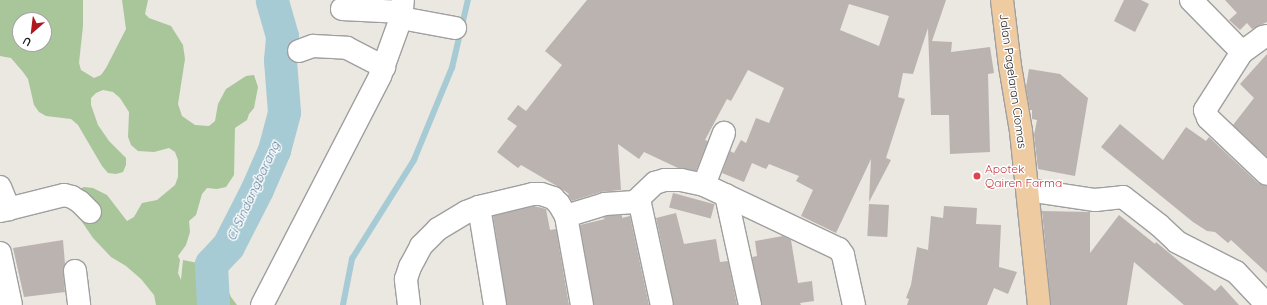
<!DOCTYPE html>
<html>
<head>
<meta charset="utf-8">
<style>
	body { margin:0 }
	#map { position:relative; width:1267px; height:305px; overflow:hidden; background:#ebe7e1; font-family:Quicksand,sans-serif }
	div>[style] { position:absolute }
	[style*='--x'] { left:calc(var(--x)*1px); top:calc(var(--y)*1px); width:calc(var(--w)*1px); rotate:calc(var(--a)*1deg) }
	.forest>* { inset:0; background:#a9c69b }
	.stream>* { height:5.5px; margin:-2.75px; padding:0 2.75px; transform-origin:2.75px; border-radius:2.75px; background:#a7cbd4 }
	.river>* { height:33px; margin:-16.5px; padding:0 16.5px; transform-origin:16.5px; border-radius:16.5px; background:#a7cbd4 }
	.building>* { inset:0; background:#bbb3af; transform-origin:0 0 }
	.roads { filter:drop-shadow(1px 0 #9f9f9f) drop-shadow(-1px 0 #9f9f9f) drop-shadow(0 1px #9f9f9f) drop-shadow(0 -1px #9f9f9f) }
	.minor>* { height:22px; margin:-11px; padding:0 11px; transform-origin:11px; border-radius:11px; background:#fff }
	.major>* { height:22px; margin:-11px; padding:0 11px; transform-origin:11px; border-radius:11px; background:#efcba2 }
	.dots>* { width:11px; height:11px; translate:-50% -50%; box-sizing:border-box; border:2px solid #fff; border-radius:50% }
	span { translate:-50% -50%; white-space:nowrap; text-align:center; line-height:1.15; -webkit-text-stroke:3px #fff; paint-order:stroke }
	.street-label { font-size:12px; color:#1b1b1b }
	.health-label { font-size:12px; color:#be3a42 }
	.left { translate:0 -50%; text-align:left }
	.water-label { font-size:13px; color:#517797; font-style:italic }
	.north { position:absolute; left:12px; top:12px; width:40px; height:40px; box-sizing:border-box; background:#fff; border:1px solid #a4a4a4; border-radius:50%; rotate:208deg; font-size:11px; font-weight:700; line-height:16px; text-align:center; color:#1b1b1b }
	.north::after { content:''; display:block; margin:auto; width:14px; height:18px; background:#ae181e; clip-path:polygon(50% 0,100% 100%,50% 72%,0 100%) }
</style>
</head>
<body>
<div id="map">
	<div class="forest">
		<div style="clip-path:polygon(evenodd,0 0,83px 0,83px 26px,79px 63px,81px 70px,94px 78px,101px 75px,106px 68px,126px 29px,122px 0,148px 0,145px 14px,149px 18px,171px 26px,183px 45px,185px 59px,178px 104px,182px 116px,195px 125px,209px 126px,215px 121px,218px 104px,226px 89px,246px 76px,254px 75px,258px 87px,254px 108px,249px 114px,247px 120px,235px 128px,234px 175px,226px 187px,217px 189px,207px 188px,202px 194px,196px 215px,189px 221px,190px 232px,186px 245px,178px 256px,180px 260px,178px 273px,181px 280px,183px 260px,218px 267px,231px 297px,237px 305px,156px 305px,154px 295px,141px 279px,126px 266px,111px 257px,93px 238px,78px 216px,75px 207px,77px 190px,84px 187px,93px 188px,107px 195px,127px 221px,134px 217px,142px 203px,157px 200px,175px 185px,178px 177px,178px 160px,175px 152px,169px 148px,154px 152px,138px 151px,131px 145px,128px 137px,129px 112px,120px 98px,113px 92px,103px 90px,96px 93px,91px 98px,91px 105px,98px 125px,109px 141px,126px 158px,126px 165px,123px 172px,116px 174px,108px 173px,102px 166px,78px 125px,71px 119px,46px 116px,39px 112px,34px 105px,28px 79px,23px 72px,11px 58px,0 56px,0 0,20px 20px,44px 20px,44px 44px,20px 44px,20px 20px)"></div>
	</div>
	<div class="stream">
		<div style="--x:343;--y:305;--w:47;--a:-78.9"></div>
		<div style="--x:352;--y:259;--w:117;--a:-57.9"></div>
		<div style="--x:414;--y:160;--w:100;--a:-67.6"></div>
		<div style="--x:452;--y:68;--w:70;--a:-76.8"></div>
	</div>
	<div class="river">
		<div style="--x:213;--y:305;--w:41;--a:-92.8"></div>
		<div style="--x:211;--y:264;--w:25;--a:-47"></div>
		<div style="--x:228;--y:246;--w:64;--a:-63"></div>
		<div style="--x:257;--y:189;--w:43;--a:-66.4"></div>
		<div style="--x:274;--y:150;--w:39;--a:-75"></div>
		<div style="--x:284;--y:112;--w:52;--a:-94.4"></div>
		<div style="--x:280;--y:60;--w:24;--a:-85"></div>
		<div style="--x:282;--y:36;--w:37;--a:-106"></div>
	</div>
	<div class="building">
		<div style="clip-path:polygon(evenodd,587px 0,946px 0,932px 41px,952px 42px,951px 52px,990px 47px,994px 73px,988px 74px,990px 152px,950px 154px,949px 115px,931px 115px,928px 28px,913px 74px,903px 73px,898px 97px,905px 99px,886px 158px,891px 160px,869px 202px,871px 159px,836px 233px,801px 216px,813px 190px,796px 181px,799px 176px,769px 164px,766px 169px,752px 163px,744px 182px,722px 173px,730px 151px,734px 153px,741px 140px,746px 143px,756px 118px,769px 123px,784px 88px,748px 70px,731px 101px,727px 99px,705px 140px,708px 141px,696px 171px,678px 168px,644px 152px,639px 159px,618px 144px,621px 190px,601px 192px,572px 201px,568px 195px,569px 194px,562px 189px,521px 165px,518px 168px,497px 152px,517px 126px,507px 119px,518px 105px,526px 111px,562px 65px,545px 51px,587px 0,849px 4px,889px 16px,879px 46px,840px 30px,849px 4px)"></div>
		<div style="clip-path:polygon(1124px 0,1141px 0,1149px 4px,1135px 32px,1114px 21px)"></div>
		<div style="clip-path:polygon(1225px 0,1267px 0,1267px 22px,1252px 29px,1247px 23px,1240px 30px,1229px 20px,1237px 13px)"></div>
		<div style="clip-path:polygon(1267px 54px,1267px 157px,1233px 125px,1254px 98px,1240px 84px)"></div>
		<div style="clip-path:polygon(1029px 69px,1060px 74px,1088px 98px,1075px 176px,1038px 169px,1034px 135px,1037px 120px,1032px 119px,1032px 110px,1030px 110px,1026px 87px)"></div>
		<div style="clip-path:polygon(1120px 124px,1163px 160px,1186px 127px,1206px 141px,1209px 137px,1258px 183px,1267px 186px,1267px 273px,1231px 240px,1228px 243px,1215px 232px,1207px 231px,1193px 222px,1101px 147px)"></div>
		<div style="left:673px;top:193px;width:43px;height:15px;rotate:15deg"></div>
		<div style="left:869px;top:204px;width:20px;height:32px;rotate:3deg"></div>
		<div style="clip-path:polygon(534px 206px,546px 209px,550px 230px,556px 229px,569px 305px,507px 305px,493px 216px)"></div>
		<div style="clip-path:polygon(944px 206px,977px 208px,976px 224px,1001px 225px,999px 267px,1017px 272px,1008px 294px,994px 288px,987px 305px,907px 305px,909px 299px,906px 298px,911px 285px,917px 247px,928px 250px,931px 216px,943px 218px)"></div>
		<div style="clip-path:polygon(1042px 211px,1090px 212px,1090px 253px,1119px 215px,1155px 244px,1156px 242px,1215px 291px,1221px 285px,1239px 305px,1184px 305px,1134px 262px,1127px 305px,1051px 305px)"></div>
		<div style="clip-path:polygon(676px 213px,684px 244px,716px 239px,720px 262px,728px 261px,737px 305px,674px 305px,656px 218px)"></div>
		<div style="clip-path:polygon(622px 215px,622px 218px,630px 216px,649px 305px,594px 305px,580px 225px,605px 219px,603px 218px,607px 216px)"></div>
		<div style="clip-path:polygon(783px 236px,791px 240px,798px 283px,812px 281px,814px 301px,800px 303px,801px 305px,762px 305px,752px 257px,757px 256px,755px 241px)"></div>
		<div style="clip-path:polygon(63px 240px,65px 264px,63px 272px,65px 292px,24px 297px,13px 248px)"></div>
	</div>
	<div class="roads">
		<div class="minor">
			<div style="--x:1191;--y:0;--w:73;--a:45.6"></div>
			<div style="--x:342;--y:9;--w:60;--a:2.9"></div>
			<div style="--x:401;--y:18;--w:55;--a:10.5"></div>
			<div style="--x:1267;--y:36;--w:4;--a:166"></div>
			<div style="--x:1263;--y:37;--w:26;--a:144"></div>
			<div style="--x:1242;--y:52;--w:69;--a:122.5"></div>
			<div style="--x:1205;--y:110;--w:9;--a:69"></div>
			<div style="--x:1208;--y:118;--w:81;--a:43.5"></div>
			<div style="--x:299;--y:51;--w:15;--a:-20"></div>
			<div style="--x:313;--y:46;--w:34;--a:3"></div>
			<div style="--x:347;--y:48;--w:42;--a:27.2"></div>
			<div style="--x:704;--y:185;--w:56;--a:-69"></div>
			<div style="--x:0;--y:187;--w:24;--a:68"></div>
			<div style="--x:1028;--y:190;--w:68;--a:8.5"></div>
			<div style="--x:1095;--y:200;--w:28;--a:-6"></div>
			<div style="--x:1123;--y:197;--w:46;--a:37.9"></div>
			<div style="--x:1159;--y:225;--w:25;--a:43"></div>
			<div style="--x:1177;--y:242;--w:66;--a:27"></div>
			<div style="--x:1236;--y:272;--w:45;--a:46.8"></div>
			<div style="--x:726;--y:195;--w:113;--a:77.7"></div>
			<div style="--x:639;--y:199;--w:108;--a:77.8"></div>
			<div style="--x:479;--y:207;--w:99;--a:80.7"></div>
			<div style="--x:0;--y:211;--w:66;--a:-14"></div>
			<div style="--x:64;--y:195;--w:8;--a:14"></div>
			<div style="--x:72;--y:197;--w:9;--a:32"></div>
			<div style="--x:80;--y:202;--w:14;--a:45"></div>
			<div style="--x:566;--y:216;--w:41;--a:-17.1"></div>
			<div style="--x:605;--y:204;--w:30;--a:-4"></div>
			<div style="--x:635;--y:202;--w:28;--a:-44"></div>
			<div style="--x:655;--y:183;--w:10;--a:-17"></div>
			<div style="--x:665;--y:180;--w:16;--a:0"></div>
			<div style="--x:681;--y:180;--w:24;--a:12"></div>
			<div style="--x:704;--y:185;--w:149;--a:25.4"></div>
			<div style="--x:839;--y:249;--w:7;--a:56"></div>
			<div style="--x:843;--y:255;--w:51;--a:77.6"></div>
			<div style="--x:0;--y:253;--w:53;--a:78.1"></div>
			<div style="--x:75;--y:271;--w:34;--a:83"></div>
			<div style="--x:262;--y:305;--w:258;--a:-62.7"></div>
			<div style="--x:380;--y:76;--w:62;--a:-70.1"></div>
			<div style="--x:401;--y:18;--w:18;--a:-84"></div>
			<div style="--x:409;--y:305;--w:26;--a:-97"></div>
			<div style="--x:406;--y:279;--w:13;--a:-72"></div>
			<div style="--x:410;--y:267;--w:24;--a:-62"></div>
			<div style="--x:421;--y:246;--w:24;--a:-45"></div>
			<div style="--x:438;--y:229;--w:33;--a:-31"></div>
			<div style="--x:466;--y:212;--w:14;--a:-21"></div>
			<div style="--x:479;--y:207;--w:56;--a:-13.5"></div>
			<div style="--x:533;--y:194;--w:8;--a:0"></div>
			<div style="--x:541;--y:194;--w:13;--a:18"></div>
			<div style="--x:553;--y:198;--w:8;--a:45"></div>
			<div style="--x:559;--y:204;--w:14;--a:60"></div>
			<div style="--x:566;--y:216;--w:90;--a:79.8"></div>
		</div>
		<div class="major">
			<div style="--x:1002;--y:0;--w:66;--a:83.1"></div>
			<div style="--x:1010;--y:66;--w:66;--a:80.4"></div>
			<div style="--x:1021;--y:131;--w:175;--a:84.1"></div>
		</div>
	</div>
	<div class="dots">
		<div style="left:977px;top:176px;background:#e0444e"></div>
	</div>
	<div class="street-label">
		<span style="left:1013px;top:81px;rotate:82deg">Jalan Pagelaran Ciomas</span>
	</div>
	<div class="health-label">
		<span class="left" style="left:985px;top:176px">Apotek<br>Qairen Farma</span>
	</div>
	<div class="water-label">
		<span style="left:253px;top:191px;rotate:-65deg">Ci Sindangbarang</span>
	</div>
	<div class="north">U</div>
</div>
</body>
</html>
